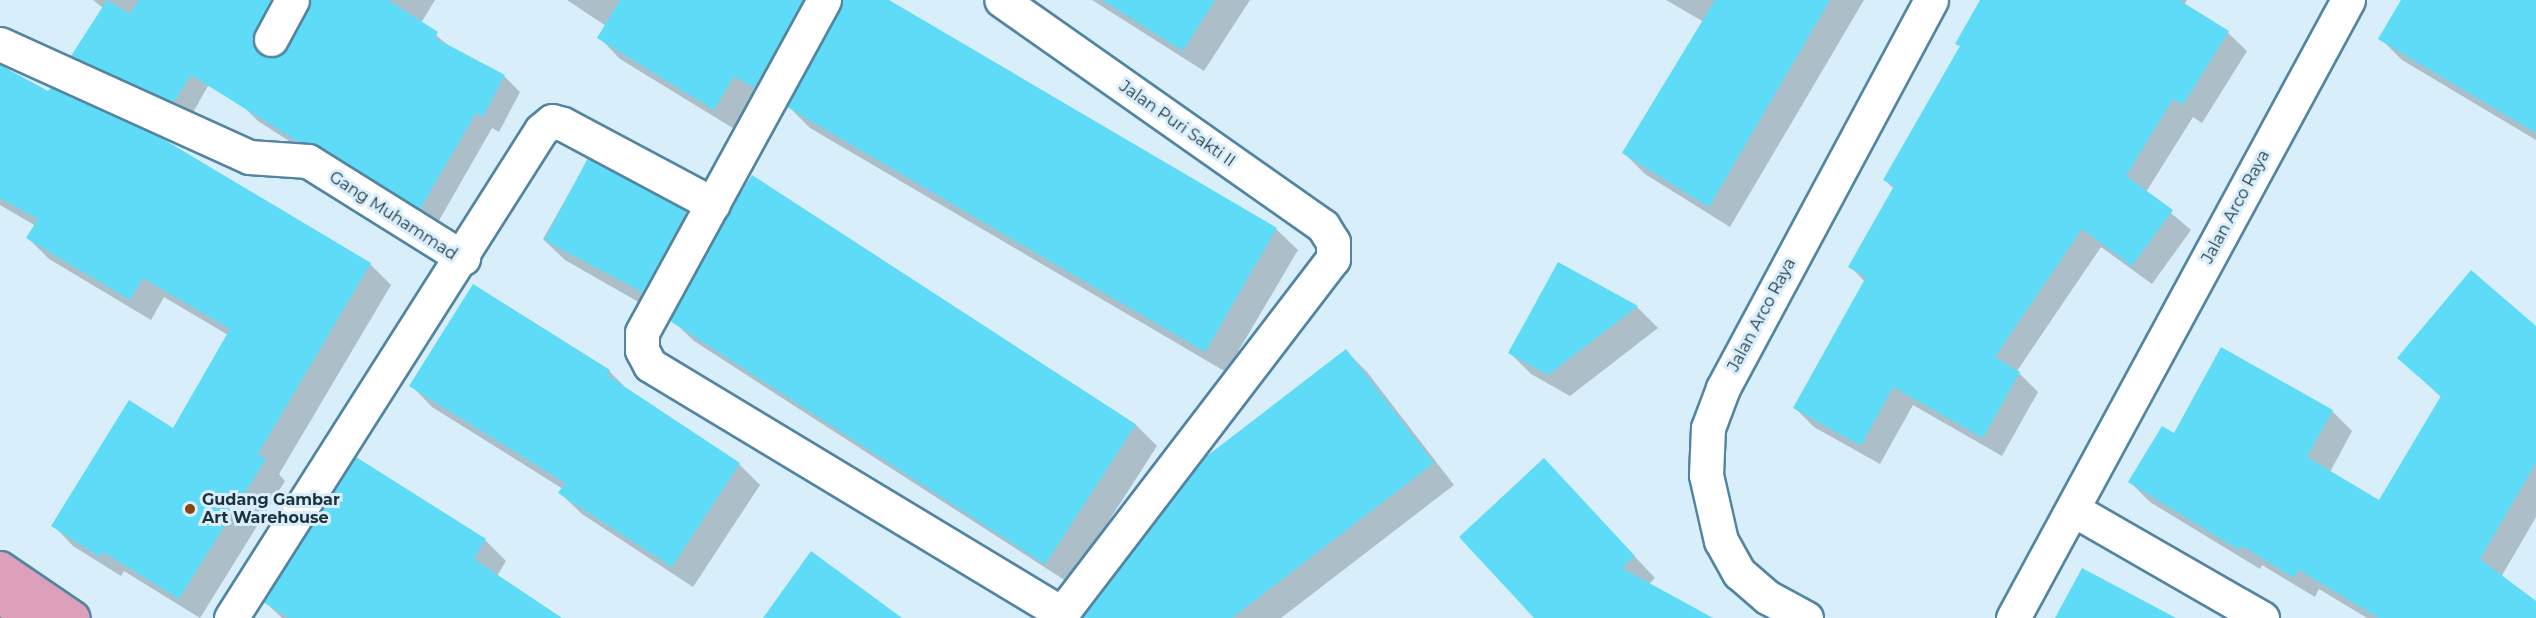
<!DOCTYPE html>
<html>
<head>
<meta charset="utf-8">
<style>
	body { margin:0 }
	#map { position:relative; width:2536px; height:618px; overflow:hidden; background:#d8eefa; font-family:Montserrat,sans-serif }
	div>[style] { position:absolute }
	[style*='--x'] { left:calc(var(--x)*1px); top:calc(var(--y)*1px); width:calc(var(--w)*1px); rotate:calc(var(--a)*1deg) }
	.shadow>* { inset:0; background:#0003 }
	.building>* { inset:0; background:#5edbf7; transform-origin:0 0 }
	.roads { filter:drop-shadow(2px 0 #5285a2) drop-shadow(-2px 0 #5285a2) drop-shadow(0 2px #5285a2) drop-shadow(0 -2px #5285a2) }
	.minor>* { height:33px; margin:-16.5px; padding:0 16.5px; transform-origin:16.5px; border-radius:16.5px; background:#fff }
	.major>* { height:33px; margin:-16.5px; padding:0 16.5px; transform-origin:16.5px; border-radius:16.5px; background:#dda0ba }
	.dots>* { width:16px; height:16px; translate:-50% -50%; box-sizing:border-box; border:3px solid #d8eefa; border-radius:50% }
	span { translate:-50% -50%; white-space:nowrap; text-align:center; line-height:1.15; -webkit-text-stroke:6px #d8eefa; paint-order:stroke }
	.street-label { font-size:16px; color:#1c323e }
	.poi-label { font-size:16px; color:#1c323e; font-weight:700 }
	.left { translate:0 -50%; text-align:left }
</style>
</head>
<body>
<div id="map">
	<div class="shadow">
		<div style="clip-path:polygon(93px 0,256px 0,190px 118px,89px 72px,73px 55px,103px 8px)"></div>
		<div style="clip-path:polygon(310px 0,435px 0,421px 23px,453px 49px,504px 76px,520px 92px,499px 132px,492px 128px,437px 224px,314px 157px,258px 121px,242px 105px,289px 49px,310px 9px)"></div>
		<div style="clip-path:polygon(567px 0,887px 0,1276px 229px,1298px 250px,1226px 372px,810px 128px,789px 107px,842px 4px,829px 12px,736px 130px,620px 59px,599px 37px,606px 26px)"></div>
		<div style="clip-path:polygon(1092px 0,1250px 0,1204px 71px)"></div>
		<div style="clip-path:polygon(1666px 0,1864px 0,1730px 227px,1645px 174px,1624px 153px,1704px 22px)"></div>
		<div style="clip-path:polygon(1981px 0,2187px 0,2184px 5px,2228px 33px,2247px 51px,2202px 123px,2193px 117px,2146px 192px,2191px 230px,2152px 284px,2101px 247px,2017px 371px,2038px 392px,2002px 456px,1913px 405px,1880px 464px,1814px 427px,1795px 408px,1865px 282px,1850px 266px,1894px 189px,1885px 180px,1961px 47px,1957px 43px)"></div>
		<div style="clip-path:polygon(2402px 0,2536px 0,2536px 140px,2402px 60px,2380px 38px)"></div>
		<div style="clip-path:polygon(0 65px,49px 93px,157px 138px,370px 264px,391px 285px,279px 474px,285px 481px,200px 618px,124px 571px,121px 576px,73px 546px,53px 525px,174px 430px,228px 335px,164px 297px,151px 320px,49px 259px,28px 238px,36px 226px,0 205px)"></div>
		<div style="clip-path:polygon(588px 160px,686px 213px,707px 234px,663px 316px,565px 260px,543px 239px)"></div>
		<div style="clip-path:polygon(753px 177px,1136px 425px,1157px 446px,1069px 583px,694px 341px,672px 320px)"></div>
		<div style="clip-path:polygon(1559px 264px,1637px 307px,1658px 328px,1570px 396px,1531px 374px,1510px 353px)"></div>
		<div style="clip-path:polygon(2536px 328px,2536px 517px,2501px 577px,2536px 603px,2536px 618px,2367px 618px,2319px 589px,2315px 597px,2262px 565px,2260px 569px,2150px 502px,2130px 482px,2174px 435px,2332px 411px,2352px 431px,2330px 472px,2379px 502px,2442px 398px,2399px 358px)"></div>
		<div style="clip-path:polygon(1346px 351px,1367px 372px,1454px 485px,1281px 618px,1083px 618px)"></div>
		<div style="clip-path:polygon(609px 371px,631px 393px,739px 464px,760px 485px,693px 587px,582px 514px,560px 493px,563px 489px,432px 407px,411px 385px)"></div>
		<div style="clip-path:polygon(1544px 460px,1655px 578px,1648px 585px,1706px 618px,1536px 618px)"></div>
		<div style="clip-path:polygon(485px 540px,506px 561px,497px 576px,559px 618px,282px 618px,265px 602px)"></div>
	</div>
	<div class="building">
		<div style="clip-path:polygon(107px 0,130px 14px,139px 0,271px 0,252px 39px,255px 49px,271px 58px,288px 48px,311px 0,388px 0,438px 32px,435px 38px,505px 75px,483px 117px,476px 113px,420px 209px,318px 145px,297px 141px,191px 75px,174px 102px,71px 56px)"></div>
		<div style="clip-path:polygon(620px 0,803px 0,754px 88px,734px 76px,714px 110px,597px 38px)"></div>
		<div style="clip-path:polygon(843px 0,889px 0,1277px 228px,1205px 352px,787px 107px)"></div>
		<div style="clip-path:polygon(1102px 0,1215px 0,1183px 51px)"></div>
		<div style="clip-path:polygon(1715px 0,1830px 0,1709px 207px,1622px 153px)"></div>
		<div style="clip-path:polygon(1980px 0,2179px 0,2229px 31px,2183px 105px,2173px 99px,2126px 176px,2173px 210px,2132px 266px,2082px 229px,1995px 357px,2020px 372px,1983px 438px,1893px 387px,1861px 446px,1793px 408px,1866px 277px,1848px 267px,1894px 186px,1883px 180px,1960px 46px,1955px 44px)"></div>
		<div style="clip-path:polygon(2401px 0,2536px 0,2536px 133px,2378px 39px)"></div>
		<div style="clip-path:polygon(0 65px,48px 91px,51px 88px,158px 136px,371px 263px,258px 454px,266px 459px,179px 599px,103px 552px,100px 557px,51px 526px,129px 400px,173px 428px,230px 329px,143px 278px,130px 300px,26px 238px,38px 219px,0 198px)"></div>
		<div style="left:588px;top:158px;width:112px;height:93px;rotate:28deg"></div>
		<div style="left:752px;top:175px;width:458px;height:167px;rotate:33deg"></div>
		<div style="clip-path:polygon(1558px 262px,1638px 306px,1548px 375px,1508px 353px)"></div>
		<div style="clip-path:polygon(2471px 270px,2536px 326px,2536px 463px,2480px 559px,2536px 601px,2536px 618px,2379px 618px,2299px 570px,2294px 578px,2242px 546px,2239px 550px,2128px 482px,2162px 426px,2174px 433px,2221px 347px,2333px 410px,2307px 457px,2379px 500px,2441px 396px,2397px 358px)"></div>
		<div style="clip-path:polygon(473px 284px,610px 370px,607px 375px,740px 463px,672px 567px,558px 493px,565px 483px,409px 386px)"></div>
		<div style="clip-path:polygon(1346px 349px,1434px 463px,1232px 618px,1082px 618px,1203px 459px)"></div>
		<div style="clip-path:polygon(356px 457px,486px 539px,474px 559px,562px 618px,289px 618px,263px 602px)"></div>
		<div style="clip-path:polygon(1544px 458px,1635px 556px,1622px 568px,1713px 618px,1534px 618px,1459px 537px)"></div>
		<div style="clip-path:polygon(811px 551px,902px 618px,763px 618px)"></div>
		<div style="clip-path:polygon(2082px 568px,2176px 618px,2055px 618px)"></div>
	</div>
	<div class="roads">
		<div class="minor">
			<div style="--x:824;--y:0;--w:379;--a:118.7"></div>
			<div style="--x:642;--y:333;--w:17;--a:90"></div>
			<div style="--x:642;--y:350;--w:17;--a:62"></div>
			<div style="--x:650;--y:365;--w:476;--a:31.1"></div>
			<div style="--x:1057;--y:611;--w:8;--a:-14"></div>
			<div style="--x:1065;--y:609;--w:441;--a:-52.6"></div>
			<div style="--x:1333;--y:259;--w:17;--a:-90"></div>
			<div style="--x:1333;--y:242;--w:19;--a:-122"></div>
			<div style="--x:1323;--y:226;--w:393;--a:-144.9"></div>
			<div style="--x:271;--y:39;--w:44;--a:-61.7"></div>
			<div style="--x:0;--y:44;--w:273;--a:24.4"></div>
			<div style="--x:249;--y:157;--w:59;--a:3.9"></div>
			<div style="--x:308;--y:161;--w:183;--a:32"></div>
			<div style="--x:2074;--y:510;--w:217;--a:29.9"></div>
			<div style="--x:231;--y:618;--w:578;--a:-57.57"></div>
			<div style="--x:541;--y:130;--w:14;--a:-39"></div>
			<div style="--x:552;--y:121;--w:11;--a:15"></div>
			<div style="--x:563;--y:124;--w:170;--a:28.1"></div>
			<div style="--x:1806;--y:618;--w:44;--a:-151.7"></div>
			<div style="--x:1767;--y:597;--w:37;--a:-139"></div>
			<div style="--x:1739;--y:573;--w:37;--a:-119"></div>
			<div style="--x:1721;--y:541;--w:68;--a:-102.8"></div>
			<div style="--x:1706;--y:475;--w:47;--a:-87.6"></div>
			<div style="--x:1708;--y:428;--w:43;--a:-69.4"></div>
			<div style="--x:1723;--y:388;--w:440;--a:-61.8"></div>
			<div style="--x:2013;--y:618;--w:703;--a:-61.54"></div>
		</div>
		<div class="major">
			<div style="--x:0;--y:568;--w:88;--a:34.4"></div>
			<div style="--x:0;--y:597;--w:39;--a:32"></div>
		</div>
	</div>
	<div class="dots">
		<div style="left:190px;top:509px;background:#86460e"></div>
	</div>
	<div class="street-label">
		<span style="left:1177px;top:124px;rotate:35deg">Jalan Puri Sakti II</span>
		<span style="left:2236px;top:207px;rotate:-62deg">Jalan Arco Raya</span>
		<span style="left:393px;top:216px;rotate:33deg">Gang Muhammad</span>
		<span style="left:1762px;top:315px;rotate:-62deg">Jalan Arco Raya</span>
	</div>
	<div class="poi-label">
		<span class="left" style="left:202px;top:509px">Gudang Gambar<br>Art Warehouse</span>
	</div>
</div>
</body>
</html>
